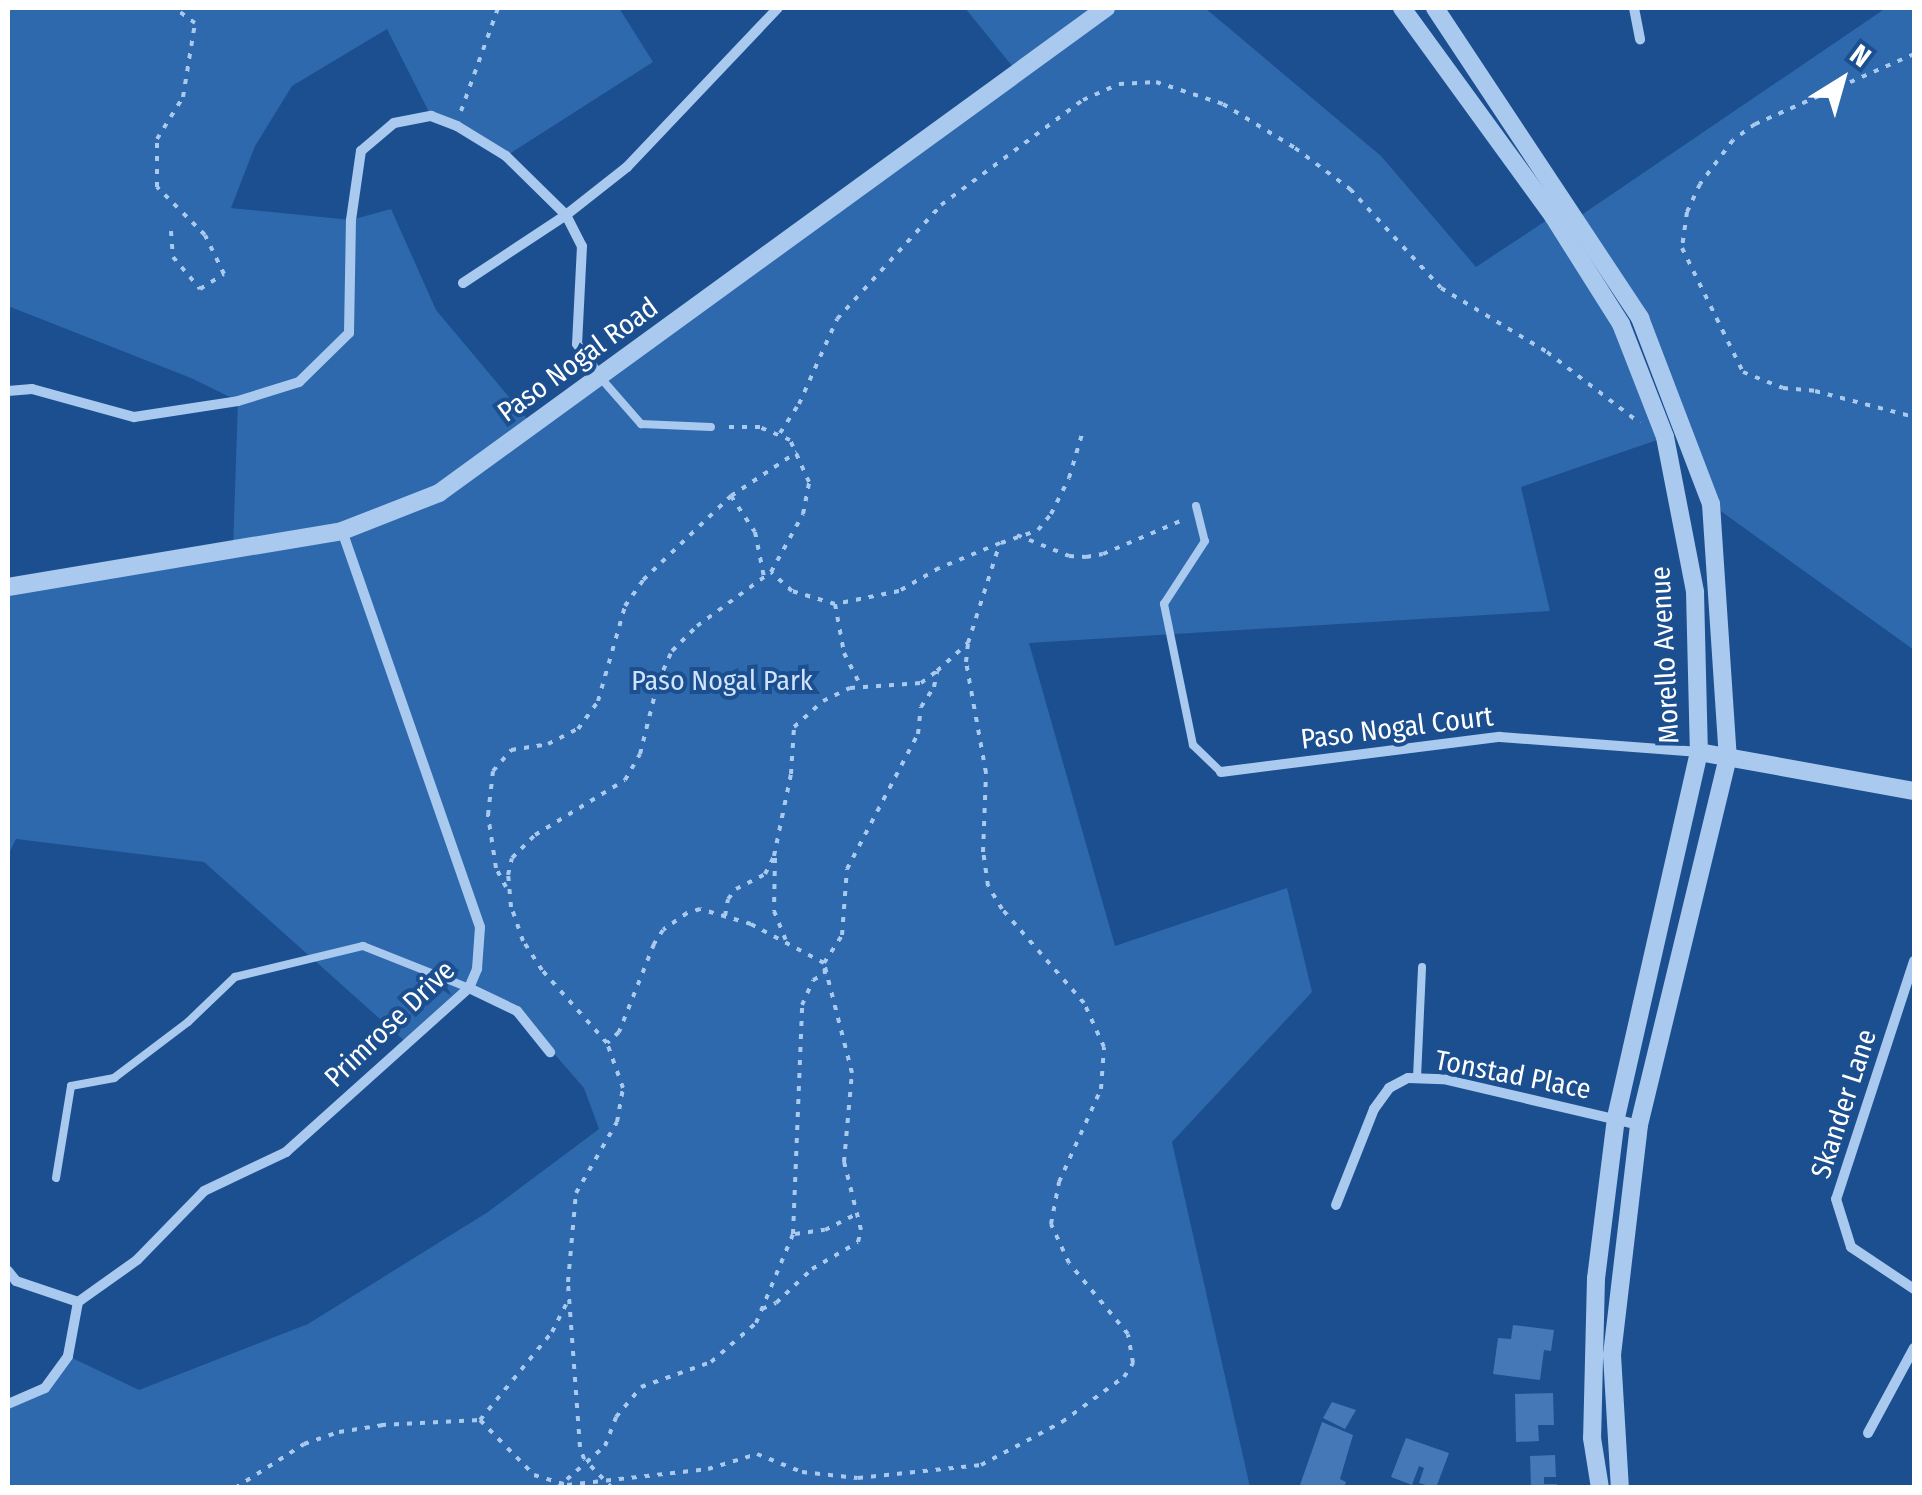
<!DOCTYPE html>
<html>
<head>
<meta charset="utf-8">
<style>
	body { margin:0 }
	#map { position:relative; width:1922px; height:1495px; overflow:hidden; background:#1b4f8f; font-family:"Fira Sans Condensed",sans-serif }
	div>[style] { position:absolute }
	[style*='--x'] { left:calc(var(--x)*1px); top:calc(var(--y)*1px); width:calc(var(--w)*1px); rotate:calc(var(--a)*1deg) }
	.green>* { inset:0; background:#2e69ad }
	.building>* { inset:0; background:#4478b7 }
	.path>* { height:4px; margin-top:-2px; transform-origin:0; background:repeating-linear-gradient(90deg,#a9c9ee 0 5px,transparent 0 13px) }
	.service>* { height:8px; margin:-4px; padding:0 4px; transform-origin:4px; border-radius:4px; background:#a9c9ee }
	.minor>* { height:10px; margin:-5px; padding:0 5px; transform-origin:5px; border-radius:5px; background:#a9c9ee }
	.tertiary>* { height:18px; margin:-9px; padding:0 9px; transform-origin:9px; border-radius:9px; background:#a9c9ee }
	span { translate:-50% -50%; white-space:nowrap; text-align:center; line-height:1.15; -webkit-text-stroke:8px #1b4f8f; paint-order:stroke }
	.street-label { font-size:28px; color:#fff }
	.park-label { font-size:28px; color:#cfe3fa }
	.frame { position:absolute; inset:0; border:10px solid #fff; pointer-events:none }
	.north { position:absolute; left:1792px; top:30px; width:100px; height:100px; -webkit-text-stroke:8px #1b4f8f; paint-order:stroke; rotate:37deg; font-size:28px; font-weight:700; line-height:40px; text-align:center; color:#fff }
	.north::after { content:''; display:block; margin:auto; width:35px; height:45px; background:#fff; clip-path:polygon(50% 0,100% 100%,50% 72%,0 100%) }
</style>
</head>
<body>
<div id="map">
	<div class="green">
		<div style="clip-path:polygon(8px 8px,619px 8px,653px 62px,506px 156px,431px 116px,387px 29px,292px 86px,255px 146px,231px 208px,351px 220px,391px 209px,436px 310px,534px 427px,1017px 72px,965px 8px,1091px 8px,1095px 15px,1106px 8px,1205px 8px,1381px 156px,1476px 267px,1553px 216px,1621px 324px,1660px 439px,1521px 487px,1550px 611px,1029px 643px,1115px 946px,1287px 888px,1312px 992px,1172px 1142px,1250px 1487px,8px 1487px,8px 1404px,45px 1388px,68px 1356px,139px 1390px,308px 1324px,488px 1212px,599px 1129px,584px 1088px,517px 1011px,469px 988px,407px 1043px,204px 862px,16px 839px,8px 855px,8px 587px,233px 550px,238px 401px,191px 378px,8px 306px)"></div>
		<div style="clip-path:polygon(1886px 8px,1914px 8px,1914px 650px,1711px 504px,1640px 318px,1577px 218px)"></div>
	</div>
	<div class="building">
		<div style="clip-path:polygon(1513px 1325px,1554px 1330px,1551px 1351px,1544px 1350px,1540px 1380px,1493px 1374px,1498px 1338px,1511px 1339px)"></div>
		<div style="clip-path:polygon(1553px 1393px,1554px 1425px,1538px 1425px,1539px 1441px,1516px 1442px,1515px 1394px)"></div>
		<div style="clip-path:polygon(1332px 1402px,1356px 1410px,1345px 1429px,1323px 1418px)"></div>
		<div style="clip-path:polygon(1322px 1422px,1353px 1435px,1340px 1479px,1346px 1482px,1344px 1488px,1300px 1485px)"></div>
		<div style="clip-path:polygon(1406px 1438px,1449px 1453px,1436px 1488px,1419px 1483px,1424px 1468px,1419px 1466px,1412px 1485px,1391px 1477px)"></div>
		<div style="clip-path:polygon(1555px 1455px,1556px 1477px,1544px 1477px,1544px 1484px,1557px 1484px,1557px 1488px,1531px 1488px,1530px 1456px)"></div>
	</div>
	<div class="path">
		<div style="--x:1914;--y:54;--w:174;--a:156.2"></div>
		<div style="--x:1755;--y:124;--w:27;--a:144"></div>
		<div style="--x:1733;--y:140;--w:55;--a:126.9"></div>
		<div style="--x:1700;--y:184;--w:31;--a:115"></div>
		<div style="--x:1687;--y:212;--w:36;--a:98"></div>
		<div style="--x:1682;--y:248;--w:138;--a:63.8"></div>
		<div style="--x:1743;--y:372;--w:43;--a:21.8"></div>
		<div style="--x:1783;--y:388;--w:32;--a:5"></div>
		<div style="--x:1815;--y:391;--w:102;--a:14.7"></div>
		<div style="--x:461;--y:111;--w:109;--a:-70.2"></div>
		<div style="--x:171;--y:231;--w:26;--a:86"></div>
		<div style="--x:173;--y:257;--w:42;--a:49.8"></div>
		<div style="--x:200;--y:289;--w:28;--a:-32"></div>
		<div style="--x:224;--y:274;--w:43;--a:-116"></div>
		<div style="--x:205;--y:235;--w:68;--a:-135"></div>
		<div style="--x:157;--y:187;--w:48;--a:-90"></div>
		<div style="--x:157;--y:139;--w:49;--a:-58.2"></div>
		<div style="--x:183;--y:97;--w:75;--a:-80.8"></div>
		<div style="--x:195;--y:23;--w:26;--a:-144"></div>
		<div style="--x:780;--y:433;--w:35;--a:-57"></div>
		<div style="--x:799;--y:404;--w:93;--a:-65.9"></div>
		<div style="--x:837;--y:319;--w:154;--a:-47.6"></div>
		<div style="--x:941;--y:205;--w:177;--a:-36.5"></div>
		<div style="--x:1083;--y:100;--w:39;--a:-24"></div>
		<div style="--x:1119;--y:84;--w:37;--a:-3"></div>
		<div style="--x:1156;--y:82;--w:71;--a:18.2"></div>
		<div style="--x:1223;--y:104;--w:84;--a:31.4"></div>
		<div style="--x:1295;--y:148;--w:69;--a:36.7"></div>
		<div style="--x:1350;--y:189;--w:134;--a:47.4"></div>
		<div style="--x:1441;--y:288;--w:124;--a:31.1"></div>
		<div style="--x:1547;--y:352;--w:117;--a:37.4"></div>
		<div style="--x:731;--y:496;--w:43;--a:56.3"></div>
		<div style="--x:755;--y:532;--w:46;--a:78.7"></div>
		<div style="--x:1017;--y:535;--w:56;--a:22"></div>
		<div style="--x:1069;--y:556;--w:17;--a:3"></div>
		<div style="--x:1086;--y:557;--w:17;--a:-10"></div>
		<div style="--x:1103;--y:554;--w:89;--a:-23.1"></div>
		<div style="--x:1001;--y:543;--w:39;--a:-19"></div>
		<div style="--x:1038;--y:530;--w:21;--a:-51"></div>
		<div style="--x:1051;--y:514;--w:40;--a:-63.4"></div>
		<div style="--x:1069;--y:478;--w:46;--a:-73.5"></div>
		<div style="--x:835;--y:604;--w:50;--a:79.6"></div>
		<div style="--x:844;--y:653;--w:37;--a:63"></div>
		<div style="--x:775;--y:858;--w:53;--a:91.1"></div>
		<div style="--x:774;--y:911;--w:31;--a:68"></div>
		<div style="--x:506;--y:887;--w:21;--a:-118"></div>
		<div style="--x:496;--y:868;--w:54;--a:-98.6"></div>
		<div style="--x:488;--y:815;--w:44;--a:-83.5"></div>
		<div style="--x:493;--y:771;--w:28;--a:-49"></div>
		<div style="--x:511;--y:750;--w:37;--a:-9"></div>
		<div style="--x:548;--y:744;--w:34;--a:-27"></div>
		<div style="--x:578;--y:729;--w:34;--a:-54"></div>
		<div style="--x:598;--y:701;--w:99;--a:-74.1"></div>
		<div style="--x:625;--y:606;--w:32;--a:-55"></div>
		<div style="--x:643;--y:580;--w:122;--a:-43.7"></div>
		<div style="--x:731;--y:496;--w:79;--a:-33.7"></div>
		<div style="--x:725;--y:916;--w:17;--a:-80"></div>
		<div style="--x:728;--y:899;--w:13;--a:-51"></div>
		<div style="--x:736;--y:889;--w:33;--a:-27"></div>
		<div style="--x:765;--y:874;--w:20;--a:-63"></div>
		<div style="--x:774;--y:856;--w:84;--a:-78.3"></div>
		<div style="--x:791;--y:774;--w:47;--a:-86.3"></div>
		<div style="--x:794;--y:727;--w:39;--a:-42"></div>
		<div style="--x:823;--y:701;--w:30;--a:-26"></div>
		<div style="--x:850;--y:688;--w:71;--a:-4"></div>
		<div style="--x:921;--y:683;--w:20;--a:-37"></div>
		<div style="--x:795;--y:1234;--w:30;--a:-8"></div>
		<div style="--x:825;--y:1230;--w:35;--a:-27"></div>
		<div style="--x:762;--y:1309;--w:15;--a:-23"></div>
		<div style="--x:776;--y:1303;--w:50;--a:-43.4"></div>
		<div style="--x:812;--y:1269;--w:53;--a:-30.4"></div>
		<div style="--x:858;--y:1242;--w:12;--a:-76"></div>
		<div style="--x:861;--y:1230;--w:70;--a:-104"></div>
		<div style="--x:844;--y:1162;--w:89;--a:-84.9"></div>
		<div style="--x:852;--y:1073;--w:114;--a:-104.3"></div>
		<div style="--x:824;--y:963;--w:33;--a:-57"></div>
		<div style="--x:842;--y:935;--w:66;--a:-85.7"></div>
		<div style="--x:847;--y:869;--w:153;--a:-62.3"></div>
		<div style="--x:918;--y:734;--w:27;--a:-84"></div>
		<div style="--x:921;--y:707;--w:24;--a:-57"></div>
		<div style="--x:934;--y:687;--w:16;--a:-79"></div>
		<div style="--x:937;--y:671;--w:42;--a:-42.1"></div>
		<div style="--x:968;--y:643;--w:105;--a:-72.3"></div>
		<div style="--x:1000;--y:543;--w:66;--a:157.7"></div>
		<div style="--x:939;--y:568;--w:46;--a:150.1"></div>
		<div style="--x:899;--y:591;--w:65;--a:168.5"></div>
		<div style="--x:835;--y:604;--w:45;--a:-163.2"></div>
		<div style="--x:792;--y:591;--w:28;--a:-138"></div>
		<div style="--x:480;--y:1420;--w:114;--a:-50.7"></div>
		<div style="--x:552;--y:1332;--w:36;--a:-63"></div>
		<div style="--x:381;--y:1425;--w:99;--a:-2.9"></div>
		<div style="--x:480;--y:1420;--w:77;--a:45.5"></div>
		<div style="--x:534;--y:1475;--w:34;--a:17"></div>
		<div style="--x:567;--y:1485;--w:142;--a:-6.5"></div>
		<div style="--x:708;--y:1469;--w:51;--a:-17"></div>
		<div style="--x:757;--y:1454;--w:48;--a:21.8"></div>
		<div style="--x:802;--y:1472;--w:56;--a:6.1"></div>
		<div style="--x:858;--y:1478;--w:124;--a:-6"></div>
		<div style="--x:981;--y:1465;--w:92;--a:-28"></div>
		<div style="--x:1062;--y:1422;--w:77;--a:-36"></div>
		<div style="--x:1124;--y:1377;--w:17;--a:-57"></div>
		<div style="--x:1133;--y:1363;--w:29;--a:-100"></div>
		<div style="--x:1128;--y:1334;--w:92;--a:-129.7"></div>
		<div style="--x:1069;--y:1263;--w:43;--a:-114.8"></div>
		<div style="--x:1051;--y:1224;--w:43;--a:-79.2"></div>
		<div style="--x:1059;--y:1182;--w:102;--a:-65.7"></div>
		<div style="--x:1101;--y:1089;--w:42;--a:-85.9"></div>
		<div style="--x:1104;--y:1047;--w:48;--a:-114.4"></div>
		<div style="--x:1084;--y:1003;--w:125;--a:-131.1"></div>
		<div style="--x:1002;--y:909;--w:27;--a:-121"></div>
		<div style="--x:988;--y:886;--w:34;--a:-98"></div>
		<div style="--x:983;--y:852;--w:79;--a:-87.8"></div>
		<div style="--x:986;--y:773;--w:113;--a:-100.2"></div>
		<div style="--x:966;--y:662;--w:19;--a:-84"></div>
		<div style="--x:235;--y:1488;--w:82;--a:-32.5"></div>
		<div style="--x:304;--y:1444;--w:37;--a:-19"></div>
		<div style="--x:339;--y:1432;--w:45;--a:-9"></div>
		<div style="--x:557;--y:1488;--w:64;--a:-41.2"></div>
		<div style="--x:605;--y:1446;--w:31;--a:-69"></div>
		<div style="--x:616;--y:1417;--w:39;--a:-50"></div>
		<div style="--x:641;--y:1387;--w:74;--a:-19.7"></div>
		<div style="--x:711;--y:1362;--w:60;--a:-40.9"></div>
		<div style="--x:756;--y:1323;--w:96;--a:-67.4"></div>
		<div style="--x:793;--y:1234;--w:229;--a:-87.7"></div>
		<div style="--x:802;--y:1005;--w:27;--a:-66"></div>
		<div style="--x:813;--y:980;--w:13;--a:-27"></div>
		<div style="--x:825;--y:974;--w:11;--a:-95"></div>
		<div style="--x:824;--y:963;--w:83;--a:-151.9"></div>
		<div style="--x:751;--y:924;--w:53;--a:-163.6"></div>
		<div style="--x:700;--y:909;--w:14;--a:163"></div>
		<div style="--x:687;--y:913;--w:29;--a:145"></div>
		<div style="--x:663;--y:930;--w:17;--a:123"></div>
		<div style="--x:654;--y:944;--w:95;--a:111.7"></div>
		<div style="--x:619;--y:1032;--w:16;--a:137"></div>
		<div style="--x:612;--y:1488;--w:40;--a:-134"></div>
		<div style="--x:584;--y:1459;--w:13;--a:-108"></div>
		<div style="--x:580;--y:1447;--w:165;--a:-94.2"></div>
		<div style="--x:568;--y:1282;--w:89;--a:-84.9"></div>
		<div style="--x:576;--y:1193;--w:82;--a:-60"></div>
		<div style="--x:617;--y:1122;--w:35;--a:-80"></div>
		<div style="--x:623;--y:1088;--w:48;--a:-109.6"></div>
		<div style="--x:607;--y:1043;--w:98;--a:-131.7"></div>
		<div style="--x:542;--y:970;--w:35;--a:-123"></div>
		<div style="--x:523;--y:941;--w:36;--a:-109"></div>
		<div style="--x:511;--y:907;--w:32;--a:-95"></div>
		<div style="--x:508;--y:875;--w:17;--a:-77"></div>
		<div style="--x:512;--y:858;--w:33;--a:-45"></div>
		<div style="--x:535;--y:835;--w:105;--a:-31.4"></div>
		<div style="--x:625;--y:780;--w:30;--a:-60"></div>
		<div style="--x:640;--y:754;--w:74;--a:-76"></div>
		<div style="--x:658;--y:682;--w:34;--a:-66"></div>
		<div style="--x:672;--y:651;--w:35;--a:-45"></div>
		<div style="--x:697;--y:626;--w:92;--a:-36.1"></div>
		<div style="--x:771;--y:572;--w:66;--a:-61.1"></div>
		<div style="--x:803;--y:514;--w:33;--a:-79"></div>
		<div style="--x:809;--y:482;--w:46;--a:-114.3"></div>
		<div style="--x:790;--y:440;--w:33;--a:-157"></div>
		<div style="--x:760;--y:427;--w:39;--a:180"></div>
	</div>
	<div class="service">
		<div style="--x:599;--y:376;--w:64;--a:48.8"></div>
		<div style="--x:641;--y:424;--w:70;--a:2.5"></div>
		<div style="--x:1196;--y:506;--w:36;--a:76"></div>
		<div style="--x:1205;--y:541;--w:75;--a:123.1"></div>
		<div style="--x:1164;--y:604;--w:144;--a:78.4"></div>
		<div style="--x:1193;--y:745;--w:39;--a:44"></div>
		<div style="--x:1417;--y:1078;--w:111;--a:-87.4"></div>
		<div style="--x:56;--y:1178;--w:93;--a:-80.7"></div>
		<div style="--x:71;--y:1086;--w:44;--a:-10.5"></div>
		<div style="--x:114;--y:1078;--w:93;--a:-37.1"></div>
		<div style="--x:188;--y:1022;--w:65;--a:-43.8"></div>
		<div style="--x:235;--y:977;--w:132;--a:-13.6"></div>
		<div style="--x:363;--y:946;--w:114;--a:21.6"></div>
	</div>
	<div class="minor">
		<div style="--x:1634;--y:8;--w:32;--a:79"></div>
		<div style="--x:463;--y:283;--w:123;--a:-33.4"></div>
		<div style="--x:566;--y:215;--w:78;--a:-38.2"></div>
		<div style="--x:627;--y:167;--w:219;--a:-46.5"></div>
		<div style="--x:8;--y:391;--w:24;--a:-5"></div>
		<div style="--x:32;--y:389;--w:106;--a:15.4"></div>
		<div style="--x:134;--y:417;--w:105;--a:-8.7"></div>
		<div style="--x:238;--y:401;--w:64;--a:-17.3"></div>
		<div style="--x:299;--y:382;--w:70;--a:-44.4"></div>
		<div style="--x:349;--y:333;--w:113;--a:-89"></div>
		<div style="--x:351;--y:220;--w:70;--a:-81.8"></div>
		<div style="--x:361;--y:151;--w:43;--a:-40.3"></div>
		<div style="--x:394;--y:123;--w:38;--a:-11"></div>
		<div style="--x:431;--y:116;--w:28;--a:21"></div>
		<div style="--x:457;--y:126;--w:57;--a:31.5"></div>
		<div style="--x:506;--y:156;--w:84;--a:44.5"></div>
		<div style="--x:566;--y:215;--w:35;--a:63"></div>
		<div style="--x:582;--y:246;--w:98;--a:92.9"></div>
		<div style="--x:577;--y:344;--w:39;--a:55"></div>
		<div style="--x:1221;--y:772;--w:281;--a:-7.2"></div>
		<div style="--x:1500;--y:737;--w:200;--a:4.3"></div>
		<div style="--x:1914;--y:961;--w:250;--a:108.1"></div>
		<div style="--x:1836;--y:1199;--w:50;--a:72.6"></div>
		<div style="--x:1851;--y:1247;--w:76;--a:33.7"></div>
		<div style="--x:469;--y:988;--w:53;--a:25.6"></div>
		<div style="--x:517;--y:1011;--w:53;--a:51.2"></div>
		<div style="--x:1336;--y:1205;--w:103;--a:-68.4"></div>
		<div style="--x:1374;--y:1109;--w:26;--a:-54"></div>
		<div style="--x:1389;--y:1088;--w:21;--a:-28"></div>
		<div style="--x:1408;--y:1078;--w:35;--a:2"></div>
		<div style="--x:1443;--y:1079;--w:201;--a:13.2"></div>
		<div style="--x:8;--y:1271;--w:13;--a:51"></div>
		<div style="--x:16;--y:1281;--w:65;--a:18.7"></div>
		<div style="--x:78;--y:1302;--w:72;--a:-35.4"></div>
		<div style="--x:137;--y:1260;--w:96;--a:-45.8"></div>
		<div style="--x:204;--y:1191;--w:91;--a:-25.4"></div>
		<div style="--x:286;--y:1152;--w:246;--a:-41.9"></div>
		<div style="--x:469;--y:988;--w:21;--a:-67"></div>
		<div style="--x:477;--y:969;--w:42;--a:-85.9"></div>
		<div style="--x:480;--y:927;--w:419;--a:-109.2"></div>
		<div style="--x:8;--y:1404;--w:40;--a:-23.4"></div>
		<div style="--x:45;--y:1388;--w:39;--a:-54"></div>
		<div style="--x:68;--y:1356;--w:55;--a:-79.5"></div>
		<div style="--x:1868;--y:1433;--w:97;--a:-61.6"></div>
	</div>
	<div class="tertiary">
		<div style="--x:1402;--y:8;--w:257;--a:54"></div>
		<div style="--x:1553;--y:216;--w:128;--a:57.8"></div>
		<div style="--x:1621;--y:324;--w:121;--a:68.7"></div>
		<div style="--x:1665;--y:437;--w:158;--a:79"></div>
		<div style="--x:1695;--y:592;--w:160;--a:88.6"></div>
		<div style="--x:1699;--y:752;--w:375;--a:102.8"></div>
		<div style="--x:1616;--y:1118;--w:161;--a:97.1"></div>
		<div style="--x:1596;--y:1278;--w:160;--a:91.4"></div>
		<div style="--x:1592;--y:1438;--w:51;--a:80.9"></div>
		<div style="--x:1435;--y:8;--w:372;--a:56.5"></div>
		<div style="--x:1640;--y:318;--w:199;--a:69.1"></div>
		<div style="--x:1711;--y:504;--w:254;--a:86.2"></div>
		<div style="--x:1728;--y:757;--w:379;--a:103.6"></div>
		<div style="--x:1639;--y:1125;--w:232;--a:96.7"></div>
		<div style="--x:1612;--y:1355;--w:133;--a:86.6"></div>
		<div style="--x:8;--y:587;--w:339;--a:-9.5"></div>
		<div style="--x:342;--y:531;--w:104;--a:-21.4"></div>
		<div style="--x:439;--y:493;--w:825;--a:-36.02"></div>
		<div style="--x:1699;--y:752;--w:219;--a:10.3"></div>
	</div>
	<div class="street-label">
		<span style="left:578px;top:360px;rotate:-36deg">Paso Nogal Road</span>
		<span style="left:1665px;top:655px;rotate:-93deg">Morello Avenue</span>
		<span style="left:1397px;top:728px;rotate:-7deg">Paso Nogal Court</span>
		<span style="left:390px;top:1024px;rotate:-44deg">Primrose Drive</span>
		<span style="left:1513px;top:1075px;rotate:11deg">Tonstad Place</span>
		<span style="left:1844px;top:1104px;rotate:-72deg">Skander Lane</span>
	</div>
	<div class="park-label">
		<span style="left:722px;top:681px">Paso Nogal Park</span>
	</div>
	<div class="frame"></div>
	<div class="north">N</div>
</div>
</body>
</html>
